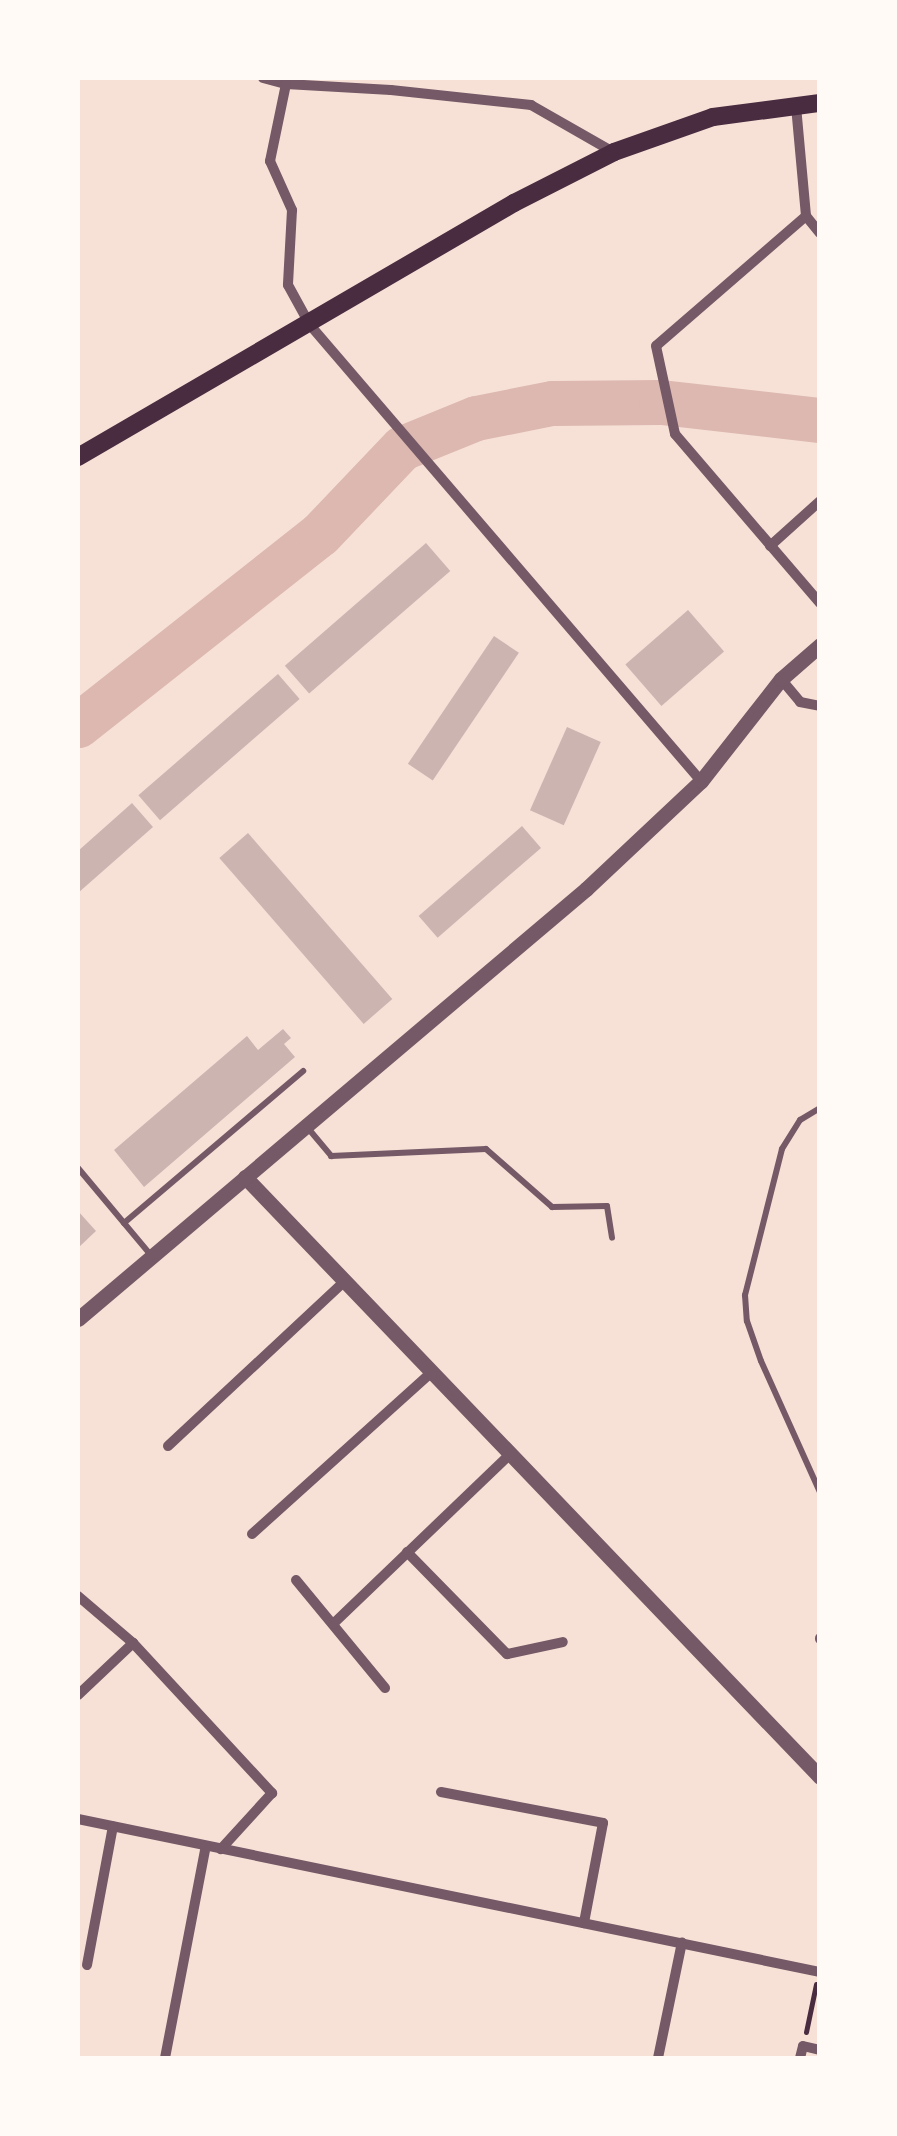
<!DOCTYPE html>
<html>
<head>
<meta charset="utf-8">
<style>
	body { margin:0 }
	#map { position:relative; width:897px; height:2136px; overflow:hidden; background:#f7e1d7; font-family:Commissioner,sans-serif }
	div>[style] { position:absolute }
	[style*='--x'] { left:calc(var(--x)*1px); top:calc(var(--y)*1px); width:calc(var(--w)*1px); rotate:calc(var(--a)*1deg) }
	.river>* { height:45px; margin:-22.5px; padding:0 22.5px; transform-origin:22.5px; border-radius:22.5px; background:#dcb8b0 }
	.building>* { inset:0; background:#ccb4b1; transform-origin:0 0 }
	.path>* { height:5px; margin:-2.5px; padding:0 2.5px; transform-origin:2.5px; border-radius:2.5px; background:#4a2c40 }
	.service>* { height:6px; margin:-3px; padding:0 3px; transform-origin:3px; border-radius:3px; background:#755966 }
	.minor>* { height:10px; margin:-5px; padding:0 5px; transform-origin:5px; border-radius:5px; background:#755966 }
	.tertiary>* { height:15px; margin:-7.5px; padding:0 7.5px; transform-origin:7.5px; border-radius:7.5px; background:#755966 }
	.secondary>* { height:18px; margin:-9px; padding:0 9px; transform-origin:9px; border-radius:9px; background:#4a2c40 }
	span { translate:-50% -50%; white-space:nowrap; text-align:center; line-height:1.15; -webkit-text-stroke:8px #fffaf5; paint-order:stroke }
	.frame { position:absolute; inset:0; border:80px solid #fffaf5; pointer-events:none }
</style>
</head>
<body>
<div id="map">
	<div class="river">
		<div style="--x:78;--y:725;--w:308;--a:-38.3"></div>
		<div style="--x:320;--y:534;--w:119;--a:-46.4"></div>
		<div style="--x:402;--y:448;--w:80;--a:-22.1"></div>
		<div style="--x:476;--y:418;--w:77;--a:-11.2"></div>
		<div style="--x:552;--y:403;--w:109;--a:-0.5"></div>
		<div style="--x:661;--y:402;--w:160;--a:6.5"></div>
	</div>
	<div class="building">
		<div style="left:426px;top:543px;width:37px;height:187px;rotate:49deg"></div>
		<div style="left:688px;top:610px;width:55px;height:83px;rotate:49deg"></div>
		<div style="left:494px;top:636px;width:30px;height:154px;rotate:34deg"></div>
		<div style="left:278px;top:674px;width:33px;height:185px;rotate:49deg"></div>
		<div style="left:567px;top:727px;width:37px;height:91px;rotate:24deg"></div>
		<div style="clip-path:polygon(132px 803px,153px 827px,78px 893px,78px 851px)"></div>
		<div style="left:522px;top:826px;width:29px;height:137px;rotate:49deg"></div>
		<div style="left:248px;top:833px;width:220px;height:38px;rotate:49deg"></div>
		<div style="clip-path:polygon(283px 1029px,291px 1038px,284px 1044px,295px 1057px,144px 1187px,114px 1150px,247px 1036px,258px 1050px)"></div>
		<div style="clip-path:polygon(78px 1211px,96px 1231px,78px 1248px)"></div>
	</div>
	<div class="path">
		<div style="--x:806;--y:2032;--w:49;--a:-78.2"></div>
	</div>
	<div class="service">
		<div style="--x:820;--y:1108;--w:23;--a:149"></div>
		<div style="--x:800;--y:1120;--w:34;--a:122"></div>
		<div style="--x:782;--y:1149;--w:151;--a:104.2"></div>
		<div style="--x:745;--y:1295;--w:26;--a:86"></div>
		<div style="--x:747;--y:1321;--w:42;--a:70.7"></div>
		<div style="--x:761;--y:1361;--w:144;--a:65.8"></div>
		<div style="--x:307;--y:1127;--w:38;--a:50"></div>
		<div style="--x:331;--y:1156;--w:155;--a:-2.6"></div>
		<div style="--x:486;--y:1149;--w:88;--a:41.3"></div>
		<div style="--x:552;--y:1207;--w:55;--a:-1"></div>
		<div style="--x:607;--y:1206;--w:32;--a:81"></div>
		<div style="--x:78;--y:1168;--w:112;--a:50.1"></div>
		<div style="--x:124;--y:1223;--w:235;--a:-40.3"></div>
	</div>
	<div class="minor">
		<div style="--x:263;--y:78;--w:24;--a:15"></div>
		<div style="--x:286;--y:84;--w:105;--a:3.3"></div>
		<div style="--x:391;--y:90;--w:141;--a:6.1"></div>
		<div style="--x:531;--y:105;--w:95;--a:29.8"></div>
		<div style="--x:286;--y:84;--w:79;--a:101.7"></div>
		<div style="--x:270;--y:161;--w:54;--a:65.8"></div>
		<div style="--x:292;--y:210;--w:75;--a:93.1"></div>
		<div style="--x:288;--y:285;--w:46;--a:61.2"></div>
		<div style="--x:310;--y:325;--w:601;--a:49.39"></div>
		<div style="--x:796;--y:106;--w:110;--a:84.8"></div>
		<div style="--x:806;--y:216;--w:198;--a:139.1"></div>
		<div style="--x:656;--y:346;--w:90;--a:77.8"></div>
		<div style="--x:675;--y:434;--w:223;--a:49.4"></div>
		<div style="--x:806;--y:216;--w:22;--a:51"></div>
		<div style="--x:770;--y:546;--w:67;--a:-42"></div>
		<div style="--x:781;--y:679;--w:30;--a:50"></div>
		<div style="--x:800;--y:702;--w:20;--a:11"></div>
		<div style="--x:168;--y:1446;--w:242;--a:-43"></div>
		<div style="--x:252;--y:1534;--w:242;--a:-42"></div>
		<div style="--x:407;--y:1552;--w:143;--a:45.6"></div>
		<div style="--x:507;--y:1654;--w:57;--a:-12.1"></div>
		<div style="--x:296;--y:1580;--w:140;--a:50.5"></div>
		<div style="--x:78;--y:1596;--w:72;--a:40.5"></div>
		<div style="--x:333;--y:1624;--w:245;--a:-43.8"></div>
		<div style="--x:820;--y:1638;--w:1;--a:90"></div>
		<div style="--x:78;--y:1695;--w:76;--a:-43.4"></div>
		<div style="--x:133;--y:1643;--w:205;--a:47.2"></div>
		<div style="--x:272;--y:1793;--w:76;--a:132.3"></div>
		<div style="--x:441;--y:1792;--w:165;--a:10.8"></div>
		<div style="--x:603;--y:1823;--w:102;--a:100.8"></div>
		<div style="--x:78;--y:1819;--w:758;--a:11.65"></div>
		<div style="--x:87;--y:1965;--w:141;--a:-79.4"></div>
		<div style="--x:165;--y:2058;--w:216;--a:-79.1"></div>
		<div style="--x:658;--y:2058;--w:118;--a:-78.3"></div>
		<div style="--x:800;--y:2058;--w:12;--a:-76"></div>
		<div style="--x:803;--y:2046;--w:17;--a:13"></div>
	</div>
	<div class="tertiary">
		<div style="--x:245;--y:1177;--w:831;--a:46.22"></div>
		<div style="--x:78;--y:1319;--w:666;--a:-40.25"></div>
		<div style="--x:586;--y:889;--w:158;--a:-43.2"></div>
		<div style="--x:701;--y:781;--w:130;--a:-51.9"></div>
		<div style="--x:781;--y:679;--w:52;--a:-41.1"></div>
	</div>
	<div class="secondary">
		<div style="--x:78;--y:457;--w:505;--a:-30.22"></div>
		<div style="--x:514;--y:203;--w:112;--a:-27"></div>
		<div style="--x:614;--y:152;--w:105;--a:-19.5"></div>
		<div style="--x:713;--y:117;--w:108;--a:-7.5"></div>
	</div>
	<div class="frame"></div>
</div>
</body>
</html>
